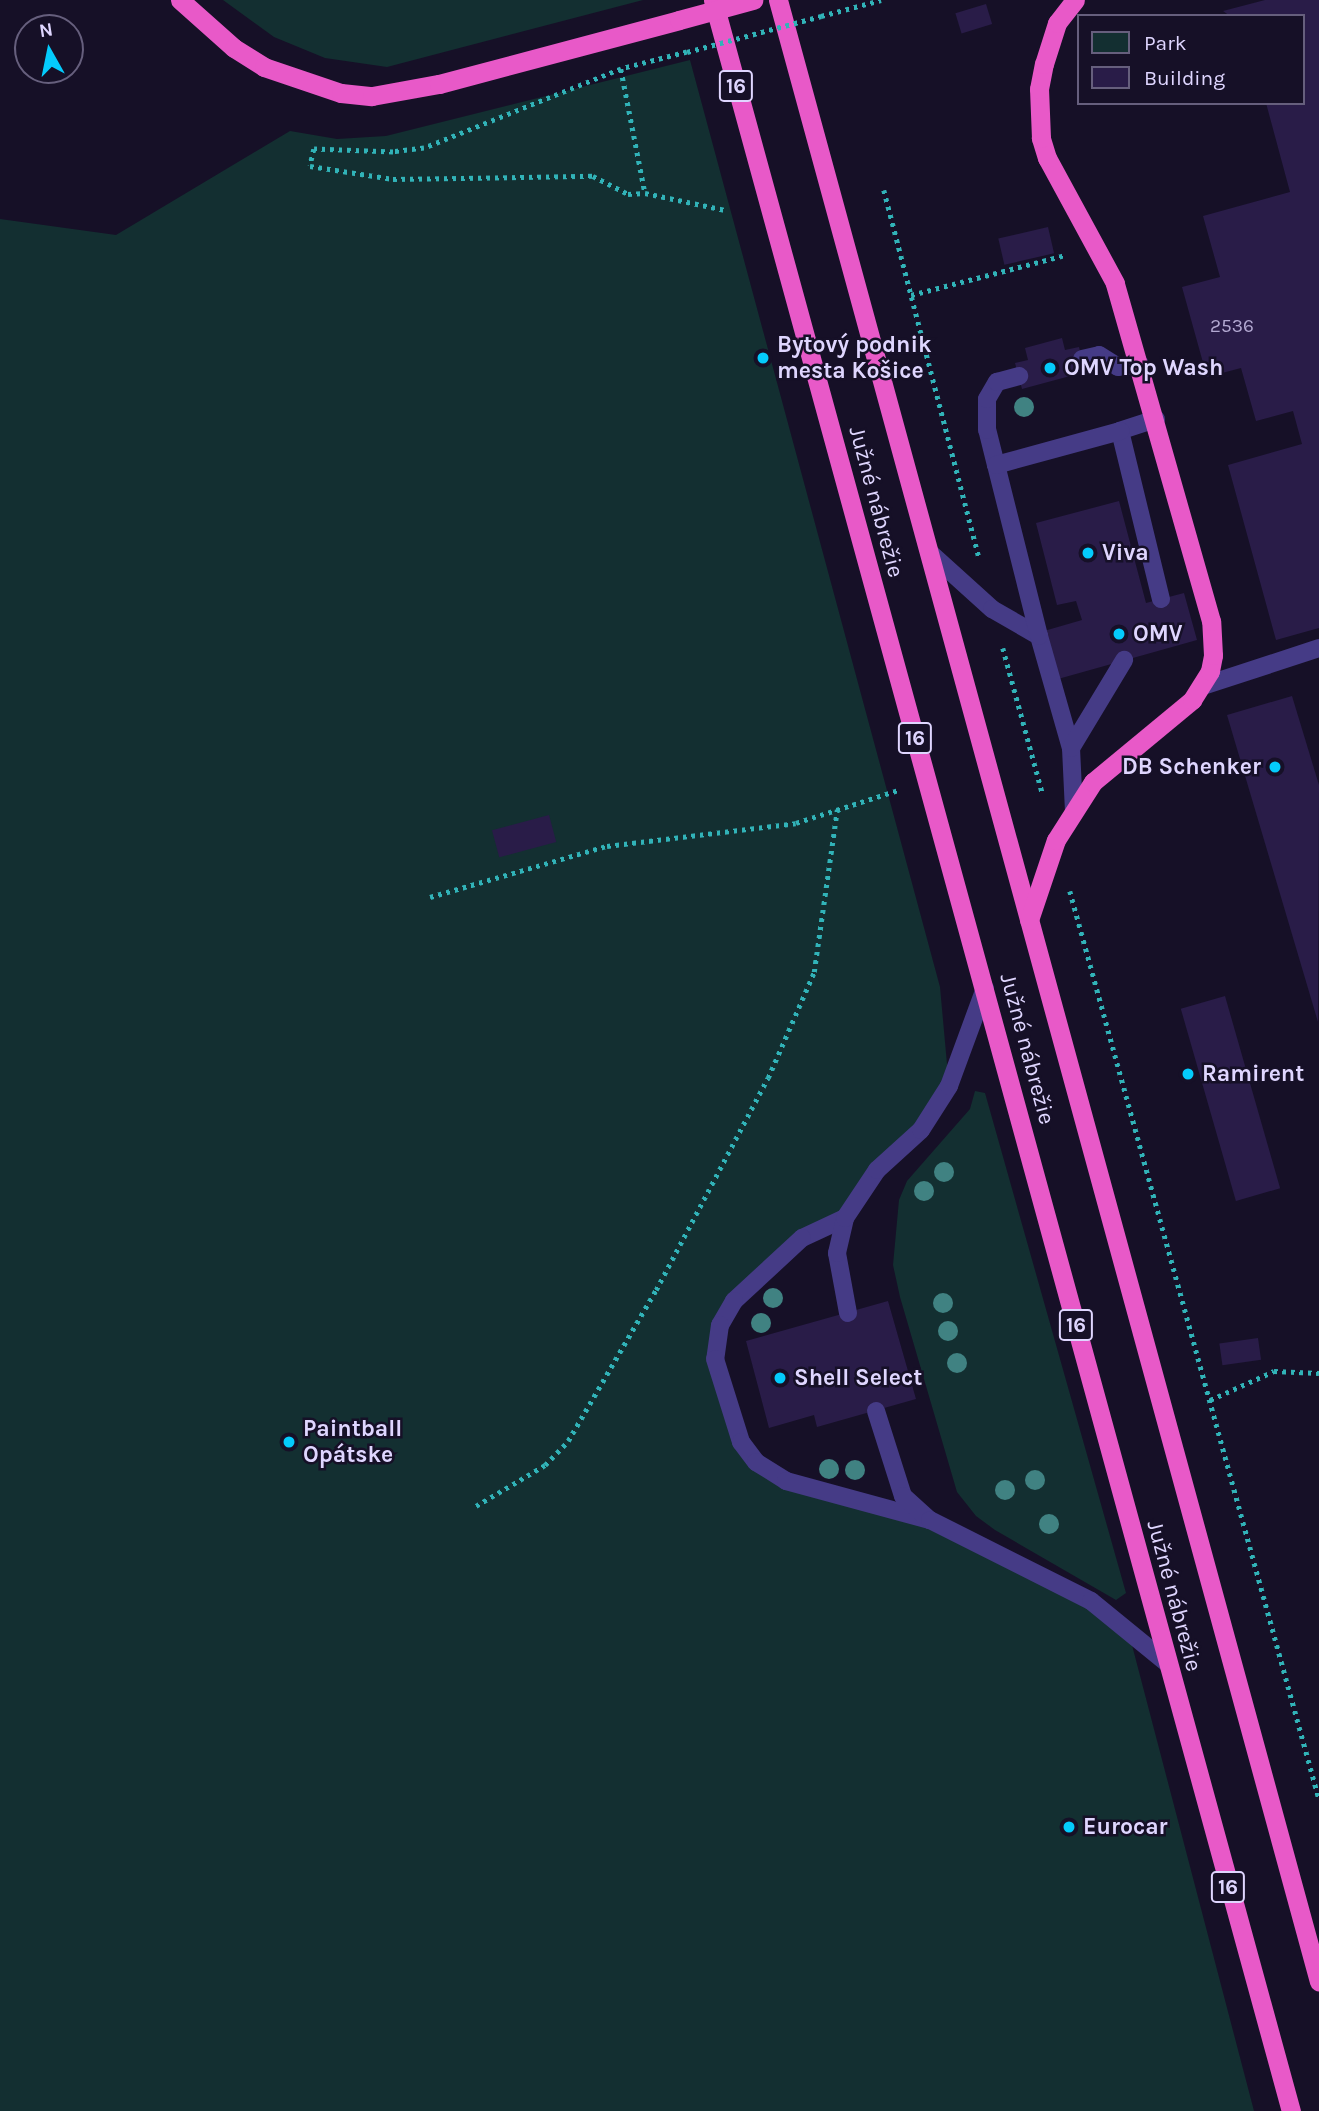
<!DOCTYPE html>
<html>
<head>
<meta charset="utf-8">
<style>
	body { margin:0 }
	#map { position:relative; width:1319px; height:2111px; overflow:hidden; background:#161027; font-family:Karla,sans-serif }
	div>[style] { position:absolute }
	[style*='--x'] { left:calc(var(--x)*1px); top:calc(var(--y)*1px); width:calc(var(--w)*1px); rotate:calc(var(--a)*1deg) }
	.green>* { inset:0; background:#132f31 }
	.building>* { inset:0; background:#291c48; transform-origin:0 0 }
	.path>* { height:4.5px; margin-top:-2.25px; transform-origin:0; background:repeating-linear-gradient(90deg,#31b3b8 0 3.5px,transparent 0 8.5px) }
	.service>* { height:18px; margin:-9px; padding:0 9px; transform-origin:9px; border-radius:9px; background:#453b86 }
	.trunk>* { height:19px; margin:-9.5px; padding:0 9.5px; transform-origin:9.5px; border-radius:9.5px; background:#e859c8 }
	.path-bridge>* { height:4.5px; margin-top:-2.25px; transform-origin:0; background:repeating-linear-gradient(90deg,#31b3b8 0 3.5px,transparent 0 8.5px) }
	.trunk-bridge>* { height:19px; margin:-9.5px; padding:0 9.5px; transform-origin:9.5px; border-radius:9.5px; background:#e859c8 }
	.trees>* { width:20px; height:20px; margin:-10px; border-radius:50%; background:#408282 }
	.dots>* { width:19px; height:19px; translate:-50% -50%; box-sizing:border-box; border:4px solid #161027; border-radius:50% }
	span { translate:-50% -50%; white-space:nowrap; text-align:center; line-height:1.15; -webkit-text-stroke:5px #161027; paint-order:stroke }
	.number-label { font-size:19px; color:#b2a8d1 }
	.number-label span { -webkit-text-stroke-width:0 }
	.shield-label span { padding:2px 5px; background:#161027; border:2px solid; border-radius:5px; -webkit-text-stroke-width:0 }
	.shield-label { font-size:21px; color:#dfd6ff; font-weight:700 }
	.poi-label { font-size:23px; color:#dfd6ff; font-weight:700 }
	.left { translate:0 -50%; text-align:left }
	.right { translate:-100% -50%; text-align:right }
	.street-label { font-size:23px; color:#dfd6ff }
	.legend { position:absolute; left:1077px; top:14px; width:228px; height:91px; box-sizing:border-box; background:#161027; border:2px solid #665f7d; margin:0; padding:9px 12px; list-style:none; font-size:21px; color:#dfd6ff }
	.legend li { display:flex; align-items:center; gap:14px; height:35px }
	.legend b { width:35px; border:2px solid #665f7d }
	.north { position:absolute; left:14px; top:14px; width:70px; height:70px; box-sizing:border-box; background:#161027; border:2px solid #665f7d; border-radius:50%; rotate:351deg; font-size:19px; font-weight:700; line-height:28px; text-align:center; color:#dfd6ff }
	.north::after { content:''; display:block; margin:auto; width:24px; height:32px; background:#04cbfc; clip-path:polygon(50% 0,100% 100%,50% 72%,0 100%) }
</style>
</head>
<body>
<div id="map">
	<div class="green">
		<div style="clip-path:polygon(223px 0,643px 0,387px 67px,325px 58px,274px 37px)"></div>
		<div style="clip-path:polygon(690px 60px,940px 987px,949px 1086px,845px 1218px,802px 1238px,734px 1301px,715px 1359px,756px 1462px,930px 1520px,1127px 1626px,1254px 2111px,0 2111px,0 219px,116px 235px,290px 131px,337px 139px,386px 136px)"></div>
		<div style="clip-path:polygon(975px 1091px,985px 1093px,1126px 1593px,1116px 1600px,995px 1530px,976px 1516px,957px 1492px,900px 1297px,893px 1265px,899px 1200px,907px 1181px,970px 1109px)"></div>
	</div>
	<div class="building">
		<div style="clip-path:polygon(1265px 0,1319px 0,1319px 628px,1276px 640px,1228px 465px,1302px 444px,1293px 411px,1256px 421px,1241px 368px,1207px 377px,1182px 287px,1220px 277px,1203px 216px,1290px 192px,1266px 103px,1303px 103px,1303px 16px,1230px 16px,1223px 11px)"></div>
		<div style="left:986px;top:4px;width:21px;height:32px;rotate:73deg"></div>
		<div style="left:1048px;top:227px;width:27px;height:51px;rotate:77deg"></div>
		<div style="clip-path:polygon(1062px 338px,1065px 350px,1079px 347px,1085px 372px,1022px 389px,1015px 363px,1028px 360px,1025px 348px)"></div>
		<div style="clip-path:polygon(1119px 501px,1146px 603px,1184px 593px,1197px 640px,1058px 679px,1044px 631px,1082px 620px,1076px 601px,1057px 605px,1036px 523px)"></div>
		<div style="clip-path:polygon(1292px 696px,1319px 785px,1318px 1022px,1227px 715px)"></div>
		<div style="left:549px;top:815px;width:28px;height:59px;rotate:75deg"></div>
		<div style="left:1225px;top:996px;width:200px;height:46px;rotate:74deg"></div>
		<div style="clip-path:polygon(888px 1301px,916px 1399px,817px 1427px,814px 1415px,769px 1428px,746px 1341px)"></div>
		<div style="left:1258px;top:1338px;width:22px;height:39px;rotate:82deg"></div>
	</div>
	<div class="path">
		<div style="--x:821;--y:16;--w:62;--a:-14.9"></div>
		<div style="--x:687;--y:52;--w:68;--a:165.6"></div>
		<div style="--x:621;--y:69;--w:212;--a:158.1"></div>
		<div style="--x:424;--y:148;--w:31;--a:173"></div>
		<div style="--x:393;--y:152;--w:79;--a:-177.8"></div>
		<div style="--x:314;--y:149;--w:17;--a:103"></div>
		<div style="--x:310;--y:166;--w:84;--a:8.9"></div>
		<div style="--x:393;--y:179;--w:200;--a:-0.9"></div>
		<div style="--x:593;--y:176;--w:39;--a:27"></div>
		<div style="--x:628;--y:194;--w:17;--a:-3"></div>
		<div style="--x:645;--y:193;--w:82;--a:12"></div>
		<div style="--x:621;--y:69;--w:126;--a:79"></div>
		<div style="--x:884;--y:190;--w:380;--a:75.5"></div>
		<div style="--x:911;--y:295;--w:160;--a:-14.5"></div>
		<div style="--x:1003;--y:648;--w:152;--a:74.8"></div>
		<div style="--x:1070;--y:891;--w:942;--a:74.66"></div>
		<div style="--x:430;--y:897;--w:184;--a:-16.1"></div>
		<div style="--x:607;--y:846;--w:190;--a:-6.9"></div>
		<div style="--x:796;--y:823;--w:108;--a:-17.8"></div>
		<div style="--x:1210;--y:1400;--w:70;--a:-24.4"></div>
		<div style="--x:1274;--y:1371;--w:45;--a:2.5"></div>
		<div style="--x:476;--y:1506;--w:80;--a:-30.7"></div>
		<div style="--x:545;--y:1465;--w:33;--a:-46"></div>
		<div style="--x:568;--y:1441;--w:175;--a:-59.8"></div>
		<div style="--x:656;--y:1290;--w:240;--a:-62.2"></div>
		<div style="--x:768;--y:1078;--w:116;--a:-66.5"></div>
		<div style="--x:814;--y:972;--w:164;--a:-81.9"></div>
	</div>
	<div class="service">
		<div style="--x:1082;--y:359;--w:17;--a:-13"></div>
		<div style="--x:1099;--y:355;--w:22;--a:32"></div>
		<div style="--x:1118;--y:367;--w:22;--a:-8"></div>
		<div style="--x:1156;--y:419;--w:38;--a:162"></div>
		<div style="--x:1120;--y:431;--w:173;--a:76.3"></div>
		<div style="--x:996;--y:465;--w:36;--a:-104"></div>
		<div style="--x:987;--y:430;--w:31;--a:-90"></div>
		<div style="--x:987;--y:399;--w:20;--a:-60"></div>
		<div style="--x:997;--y:382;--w:23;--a:-15"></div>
		<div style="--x:929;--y:552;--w:85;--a:42.1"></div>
		<div style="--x:992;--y:609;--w:54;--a:29.9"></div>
		<div style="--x:1039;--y:636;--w:116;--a:74.1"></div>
		<div style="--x:1071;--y:748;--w:63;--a:87.3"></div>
		<div style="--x:1039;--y:636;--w:176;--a:-104.1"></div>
		<div style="--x:996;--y:465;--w:129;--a:-15.3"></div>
		<div style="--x:1203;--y:686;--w:122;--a:-18.1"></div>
		<div style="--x:1071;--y:748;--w:103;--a:-58.9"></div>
		<div style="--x:845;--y:1218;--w:47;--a:155.1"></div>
		<div style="--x:802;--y:1238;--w:93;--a:137.2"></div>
		<div style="--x:734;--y:1301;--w:28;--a:120"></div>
		<div style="--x:720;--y:1325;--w:34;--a:98"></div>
		<div style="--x:715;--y:1359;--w:87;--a:72.6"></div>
		<div style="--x:741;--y:1442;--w:25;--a:53"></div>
		<div style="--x:756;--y:1462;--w:36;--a:32"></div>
		<div style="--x:786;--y:1481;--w:149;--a:15.2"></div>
		<div style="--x:848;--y:1313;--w:61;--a:-100.4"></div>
		<div style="--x:837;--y:1253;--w:36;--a:-77"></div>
		<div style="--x:845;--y:1218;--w:58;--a:-56.3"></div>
		<div style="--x:877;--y:1170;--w:59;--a:-42.3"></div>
		<div style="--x:921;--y:1130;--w:52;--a:-57.5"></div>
		<div style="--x:949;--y:1086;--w:104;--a:-69.8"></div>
		<div style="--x:876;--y:1411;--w:89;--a:72.4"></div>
		<div style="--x:903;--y:1496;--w:36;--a:42"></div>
		<div style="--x:930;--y:1520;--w:180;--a:26.7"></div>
		<div style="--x:1091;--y:1601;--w:98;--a:39.2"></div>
	</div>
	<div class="trunk">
		<div style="--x:180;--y:0;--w:72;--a:41.6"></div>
		<div style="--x:234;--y:48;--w:36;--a:32"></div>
		<div style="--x:264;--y:67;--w:81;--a:18.7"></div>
		<div style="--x:341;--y:93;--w:31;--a:6"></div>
		<div style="--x:372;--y:96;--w:68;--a:-10.2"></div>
		<div style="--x:439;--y:84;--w:248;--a:-14.9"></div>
		<div style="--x:713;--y:0;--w:2189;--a:74.69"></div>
		<div style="--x:778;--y:0;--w:2054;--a:74.73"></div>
		<div style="--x:1029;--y:920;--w:84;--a:-71.4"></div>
		<div style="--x:1056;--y:840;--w:69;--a:-57.5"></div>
		<div style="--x:1093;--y:782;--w:129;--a:-39.6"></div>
		<div style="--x:1192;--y:700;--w:34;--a:-58"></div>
		<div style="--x:1210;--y:671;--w:16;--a:-79"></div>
		<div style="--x:1213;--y:655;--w:34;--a:-93"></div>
		<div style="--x:1211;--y:621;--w:351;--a:-105.9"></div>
		<div style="--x:1115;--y:283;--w:142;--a:-118.5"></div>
		<div style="--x:1047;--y:158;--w:21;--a:-107"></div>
		<div style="--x:1041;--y:138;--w:49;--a:-92.3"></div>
		<div style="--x:1039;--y:89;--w:25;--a:-79"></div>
		<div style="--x:1044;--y:64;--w:43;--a:-72.4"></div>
		<div style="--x:1057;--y:23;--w:29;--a:-52"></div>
	</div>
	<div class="path-bridge">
		<div style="--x:687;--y:52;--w:139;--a:-15"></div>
	</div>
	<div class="trunk-bridge">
		<div style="--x:679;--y:20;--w:77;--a:-15.1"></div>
	</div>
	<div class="trees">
		<div style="left:1024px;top:407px"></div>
		<div style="left:944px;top:1172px"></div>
		<div style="left:924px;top:1191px"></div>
		<div style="left:773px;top:1298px"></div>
		<div style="left:943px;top:1303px"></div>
		<div style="left:761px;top:1323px"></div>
		<div style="left:948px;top:1331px"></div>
		<div style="left:957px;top:1363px"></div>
		<div style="left:829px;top:1469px"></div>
		<div style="left:855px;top:1470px"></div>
		<div style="left:1035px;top:1480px"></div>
		<div style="left:1005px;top:1490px"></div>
		<div style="left:1049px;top:1524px"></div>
	</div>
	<div class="dots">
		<div style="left:763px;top:358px;background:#04cbfc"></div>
		<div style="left:1050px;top:368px;background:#04cbfc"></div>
		<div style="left:1088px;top:553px;background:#04cbfc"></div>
		<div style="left:1119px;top:634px;background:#04cbfc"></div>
		<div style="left:1275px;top:767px;background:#04cbfc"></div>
		<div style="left:1188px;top:1074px;background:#04cbfc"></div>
		<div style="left:780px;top:1378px;background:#04cbfc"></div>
		<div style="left:289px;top:1442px;background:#04cbfc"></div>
		<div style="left:1069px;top:1827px;background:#04cbfc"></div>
	</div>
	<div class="number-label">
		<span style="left:1232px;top:327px">2536</span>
	</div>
	<div class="shield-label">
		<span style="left:736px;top:86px">16</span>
		<span style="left:915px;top:738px">16</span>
		<span style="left:1076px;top:1325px">16</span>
		<span style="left:1228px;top:1887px">16</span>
	</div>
	<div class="poi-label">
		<span class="left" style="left:777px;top:358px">Bytový podnik<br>mesta Košice</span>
		<span class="left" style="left:1064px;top:368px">OMV Top Wash</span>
		<span class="left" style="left:1102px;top:553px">Viva</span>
		<span class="left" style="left:1133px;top:634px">OMV</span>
		<span class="right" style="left:1261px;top:767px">DB Schenker</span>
		<span class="left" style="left:1202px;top:1074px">Ramirent</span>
		<span class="left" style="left:794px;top:1378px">Shell Select</span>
		<span class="left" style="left:303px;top:1442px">Paintball<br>Opátske</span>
		<span class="left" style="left:1083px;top:1827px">Eurocar</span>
	</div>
	<div class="street-label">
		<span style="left:876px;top:502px;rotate:75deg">Južné nábrežie</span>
		<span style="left:1027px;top:1049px;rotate:75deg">Južné nábrežie</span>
		<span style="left:1174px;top:1596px;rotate:75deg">Južné nábrežie</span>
	</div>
	<ul class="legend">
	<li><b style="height:19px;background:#132f31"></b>Park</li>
	<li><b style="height:19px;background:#291c48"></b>Building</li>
	</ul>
	<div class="north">N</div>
</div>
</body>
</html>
